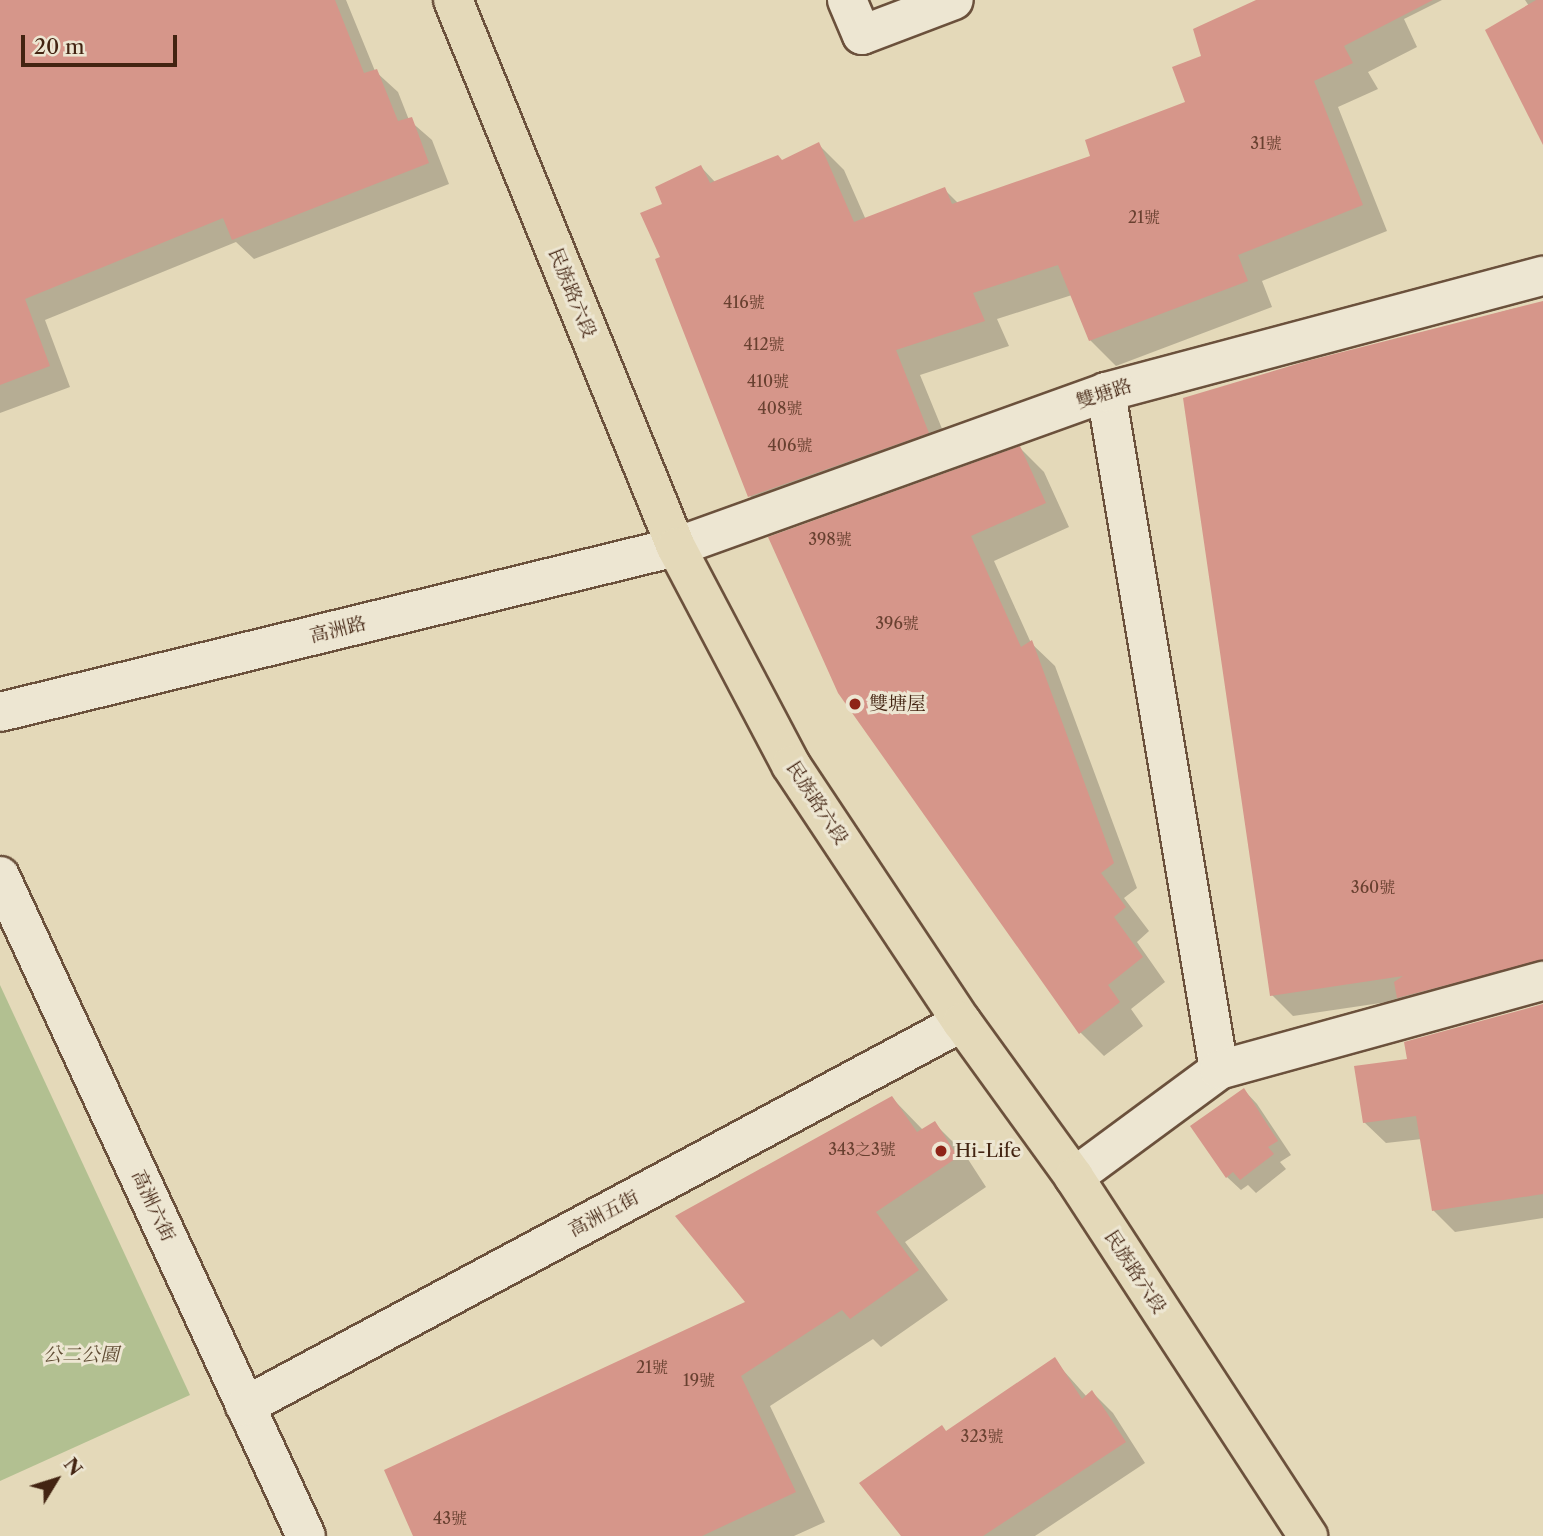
<!DOCTYPE html>
<html>
<head>
<meta charset="utf-8">
<style>
	body { margin:0 }
	#map { position:relative; width:1543px; height:1536px; overflow:hidden; background:#e4d9b9; font-family:"Libre Caslon Text","Noto Serif TC",serif }
	div>[style] { position:absolute }
	[style*='--x'] { left:calc(var(--x)*1px); top:calc(var(--y)*1px); width:calc(var(--w)*1px); rotate:calc(var(--a)*1deg) }
	.green>* { inset:0; background:#b2c091 }
	.shadow>* { inset:0; background:#0003 }
	.building>* { inset:0; background:#d6968a }
	.roads { filter:drop-shadow(2px 0 #6b513c) drop-shadow(-2px 0 #6b513c) drop-shadow(0 2px #6b513c) drop-shadow(0 -2px #6b513c) }
	.minor>* { height:38px; margin:-19px; padding:0 19px; transform-origin:19px; border-radius:19px; background:#ede6d2 }
	.major>* { height:38px; margin:-19px; padding:0 19px; transform-origin:19px; border-radius:19px; background:#e4d9b9 }
	.dots>* { width:19px; height:19px; translate:-50% -50%; box-sizing:border-box; border:4px solid #ede6d2; border-radius:50% }
	span { translate:-50% -50%; white-space:nowrap; text-align:center; line-height:1.15; -webkit-text-stroke:6px #ede6d2; paint-order:stroke }
	.number-label { font-size:16px; color:#684030 }
	.number-label span { -webkit-text-stroke-width:0 }
	.street-label { font-size:19px; color:#432412 }
	.poi-label { font-size:19px; color:#432412 }
	.left { translate:0 -50%; text-align:left }
	.park-label { font-size:19px; color:#5f4b32; font-style:italic }
	.north { position:absolute; left:21px; top:1445px; width:70px; height:70px; -webkit-text-stroke:5px #ede6d2; paint-order:stroke; rotate:52deg; font-size:19px; font-weight:700; line-height:28px; text-align:center; color:#432412 }
	.north::after { content:''; display:block; margin:auto; width:24px; height:32px; background:#432412; clip-path:polygon(50% 0,100% 100%,50% 72%,0 100%) }
	.scale { position:absolute; left:21px; top:35px; width:156px; height:32px; box-sizing:border-box; border:4px solid #432412; border-top:0; padding-left:9px; font-size:21px; line-height:24px; white-space:nowrap; color:#432412; -webkit-text-stroke:5px #ede6d2; paint-order:stroke }
</style>
</head>
<body>
<div id="map">
	<div class="green">
		<div style="clip-path:polygon(0 985px,190px 1395px,0 1481px)"></div>
	</div>
	<div class="shadow">
		<div style="clip-path:polygon(0 0,346px 0,375px 71px,398px 92px,409px 120px,432px 140px,449px 184px,254px 259px,236px 242px,45px 320px,70px 387px,0 413px)"></div>
		<div style="clip-path:polygon(1261px 0,1442px 0,1404px 19px,1417px 47px,1368px 72px,1378px 89px,1338px 107px,1387px 231px,1262px 281px,1272px 307px,1116px 366px,1090px 340px,1072px 295px,997px 319px,1009px 346px,920px 375px,954px 458px,776px 522px,750px 496px,657px 260px,662px 258px,664px 204px,701px 167px,716px 183px,782px 161px,818px 144px,844px 170px,866px 220px,944px 189px,959px 204px,1092px 158px,1187px 103px,1203px 57px)"></div>
		<div style="clip-path:polygon(1525px 0,1543px 0,1543px 122px,1529px 6px)"></div>
		<div style="clip-path:polygon(1543px 303px,1543px 985px,1420px 1019px,1401px 1000px,1293px 1016px,1272px 995px,1184px 399px,1512px 309px)"></div>
		<div style="clip-path:polygon(1020px 448px,1044px 472px,1069px 527px,994px 561px,1031px 643px,1055px 666px,1137px 888px,1124px 898px,1149px 931px,1137px 942px,1165px 982px,1131px 1009px,1143px 1026px,1104px 1056px,1080px 1032px,840px 692px)"></div>
		<div style="clip-path:polygon(1543px 1005px,1543px 1218px,1455px 1232px,1434px 1211px,1422px 1139px,1386px 1143px,1364px 1122px,1409px 1061px)"></div>
		<div style="clip-path:polygon(1244px 1090px,1257px 1104px,1291px 1155px,1280px 1162px,1286px 1169px,1256px 1193px,1248px 1185px,1241px 1190px,1227px 1177px)"></div>
		<div style="clip-path:polygon(892px 1098px,923px 1130px,934px 1123px,964px 1153px,986px 1187px,905px 1242px,948px 1300px,881px 1347px,873px 1339px,770px 1406px,825px 1522px,794px 1536px,415px 1536px,748px 1303px)"></div>
		<div style="clip-path:polygon(1054px 1360px,1087px 1397px,1092px 1392px,1113px 1413px,1145px 1463px,1035px 1536px,903px 1536px,947px 1433px)"></div>
	</div>
	<div class="building">
		<div style="clip-path:polygon(0 0,335px 0,364px 73px,377px 69px,398px 121px,412px 117px,429px 163px,232px 240px,223px 218px,25px 299px,50px 366px,0 385px)"></div>
		<div style="clip-path:polygon(1256px 0,1433px 0,1344px 46px,1353px 63px,1314px 81px,1363px 205px,1238px 255px,1248px 281px,1089px 341px,1058px 265px,973px 293px,985px 321px,896px 350px,929px 433px,748px 497px,655px 259px,660px 257px,640px 213px,662px 204px,655px 187px,701px 165px,710px 183px,778px 155px,782px 160px,819px 142px,854px 222px,945px 187px,952px 204px,1090px 156px,1085px 140px,1185px 102px,1172px 67px,1201px 56px,1193px 29px)"></div>
		<div style="clip-path:polygon(1536px 0,1543px 0,1543px 145px,1485px 30px)"></div>
		<div style="clip-path:polygon(1543px 301px,1543px 960px,1397px 998px,1394px 982px,1403px 976px,1270px 996px,1183px 398px,1307px 361px)"></div>
		<div style="clip-path:polygon(1020px 446px,1046px 503px,971px 536px,1021px 647px,1032px 640px,1114px 863px,1101px 873px,1126px 907px,1114px 917px,1143px 957px,1108px 985px,1120px 1002px,1079px 1034px,838px 693px,768px 537px)"></div>
		<div style="clip-path:polygon(1543px 1004px,1543px 1194px,1432px 1211px,1416px 1116px,1363px 1123px,1354px 1066px,1407px 1059px,1404px 1042px)"></div>
		<div style="clip-path:polygon(1244px 1088px,1278px 1141px,1268px 1147px,1274px 1154px,1240px 1180px,1233px 1172px,1226px 1178px,1190px 1126px)"></div>
		<div style="clip-path:polygon(892px 1096px,917px 1132px,935px 1121px,958px 1157px,876px 1212px,919px 1270px,850px 1319px,842px 1310px,741px 1376px,796px 1492px,702px 1536px,413px 1536px,384px 1470px,745px 1302px,675px 1216px)"></div>
		<div style="clip-path:polygon(1055px 1357px,1082px 1399px,1092px 1390px,1126px 1442px,983px 1536px,901px 1536px,859px 1483px,942px 1425px,946px 1431px)"></div>
	</div>
	<div class="roads">
		<div class="minor">
			<div style="--x:847;--y:0;--w:38;--a:67"></div>
			<div style="--x:862;--y:35;--w:98;--a:-20.8"></div>
			<div style="--x:1106;--y:392;--w:687;--a:80.54"></div>
			<div style="--x:0;--y:712;--w:696;--a:-13.72"></div>
			<div style="--x:676;--y:547;--w:457;--a:-19.8"></div>
			<div style="--x:1106;--y:392;--w:452;--a:-14.9"></div>
			<div style="--x:0;--y:876;--w:727;--a:65.13"></div>
			<div style="--x:1074;--y:1177;--w:180;--a:-36.4"></div>
			<div style="--x:1219;--y:1070;--w:336;--a:-15.4"></div>
			<div style="--x:245;--y:1406;--w:813;--a:-28.17"></div>
		</div>
		<div class="major">
			<div style="--x:453;--y:0;--w:591;--a:67.82"></div>
			<div style="--x:676;--y:547;--w:246;--a:62.2"></div>
			<div style="--x:791;--y:765;--w:309;--a:56.4"></div>
			<div style="--x:962;--y:1022;--w:191;--a:54.1"></div>
			<div style="--x:1074;--y:1177;--w:429;--a:56.9"></div>
		</div>
	</div>
	<div class="dots">
		<div style="left:855px;top:704px;background:#8f2418"></div>
		<div style="left:941px;top:1151px;background:#8f2418"></div>
	</div>
	<div class="number-label">
		<span style="left:1266px;top:143px">31號</span>
		<span style="left:1144px;top:217px">21號</span>
		<span style="left:744px;top:302px">416號</span>
		<span style="left:764px;top:344px">412號</span>
		<span style="left:768px;top:381px">410號</span>
		<span style="left:780px;top:408px">408號</span>
		<span style="left:790px;top:445px">406號</span>
		<span style="left:830px;top:539px">398號</span>
		<span style="left:897px;top:623px">396號</span>
		<span style="left:1373px;top:887px">360號</span>
		<span style="left:862px;top:1149px">343之3號</span>
		<span style="left:652px;top:1367px">21號</span>
		<span style="left:699px;top:1380px">19號</span>
		<span style="left:982px;top:1436px">323號</span>
		<span style="left:450px;top:1518px">43號</span>
	</div>
	<div class="street-label">
		<span style="left:572px;top:293px;rotate:68deg">民族路六段</span>
		<span style="left:1104px;top:394px;rotate:-18deg">雙塘路</span>
		<span style="left:338px;top:630px;rotate:-14deg">高洲路</span>
		<span style="left:817px;top:803px;rotate:57deg">民族路六段</span>
		<span style="left:153px;top:1206px;rotate:65deg">高洲六街</span>
		<span style="left:604px;top:1214px;rotate:-28deg">高洲五街</span>
		<span style="left:1135px;top:1272px;rotate:57deg">民族路六段</span>
	</div>
	<div class="poi-label">
		<span class="left" style="left:869px;top:704px">雙塘屋</span>
		<span class="left" style="left:955px;top:1151px">Hi-Life</span>
	</div>
	<div class="park-label">
		<span style="left:81px;top:1355px">公二公園</span>
	</div>
	<div class="north">N</div>
	<div class="scale">20 m</div>
</div>
</body>
</html>
